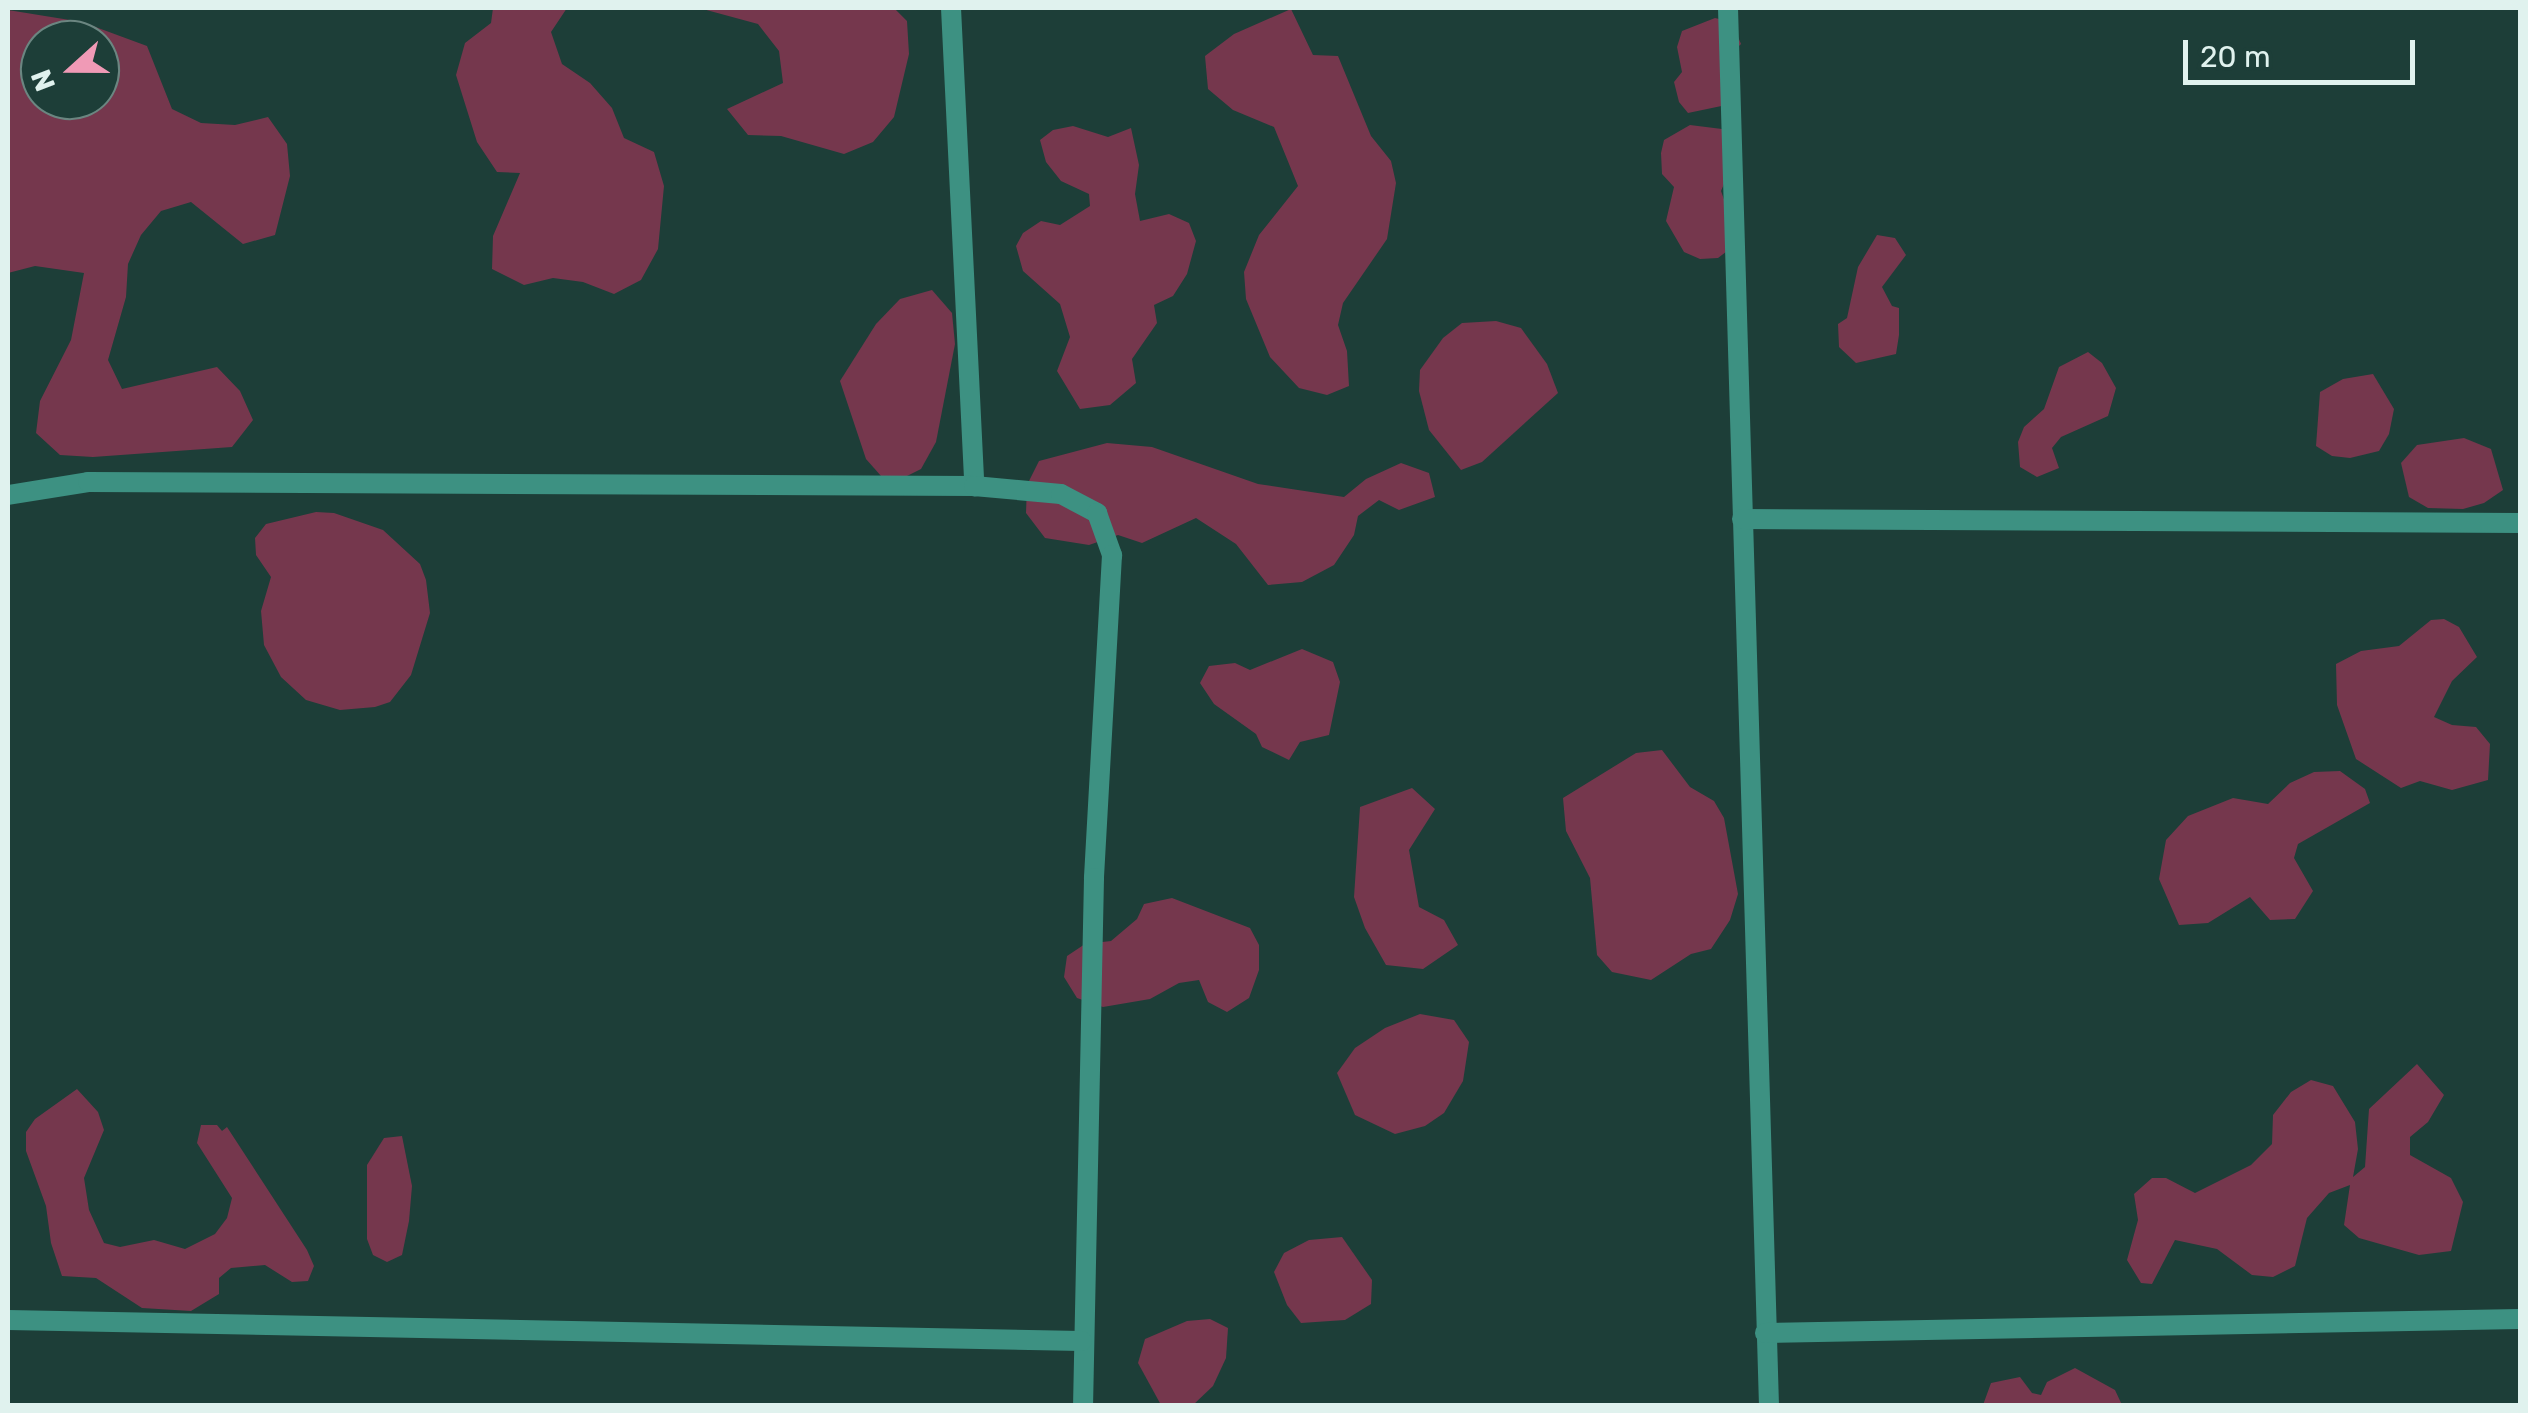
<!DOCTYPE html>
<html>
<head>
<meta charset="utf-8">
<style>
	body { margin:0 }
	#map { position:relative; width:2528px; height:1413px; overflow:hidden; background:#1d3e38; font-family:Rubik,sans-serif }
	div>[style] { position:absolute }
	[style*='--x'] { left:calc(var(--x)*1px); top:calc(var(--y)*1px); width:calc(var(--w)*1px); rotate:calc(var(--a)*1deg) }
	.green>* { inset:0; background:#75374d }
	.minor>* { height:20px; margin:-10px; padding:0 10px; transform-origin:10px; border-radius:10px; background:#3d9182 }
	span { translate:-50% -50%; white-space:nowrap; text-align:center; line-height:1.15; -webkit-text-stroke:10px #1d3e38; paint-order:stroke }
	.frame { position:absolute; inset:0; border:10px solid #e0f2ee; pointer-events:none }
	.north { position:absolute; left:20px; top:20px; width:100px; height:100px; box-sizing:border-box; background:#1d3e38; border:2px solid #6b8681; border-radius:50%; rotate:249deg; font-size:28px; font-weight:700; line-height:40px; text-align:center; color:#e0f2ee }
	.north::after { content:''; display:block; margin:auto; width:35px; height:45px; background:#f09ab6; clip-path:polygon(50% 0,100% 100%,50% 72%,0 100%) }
	.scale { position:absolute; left:2183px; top:40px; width:232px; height:45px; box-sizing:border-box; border:5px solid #e0f2ee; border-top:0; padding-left:12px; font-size:30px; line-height:35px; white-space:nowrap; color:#e0f2ee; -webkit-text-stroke:8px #1d3e38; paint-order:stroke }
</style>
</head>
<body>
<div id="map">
	<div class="green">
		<div style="clip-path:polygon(493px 8px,567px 8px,551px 32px,562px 64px,590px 83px,612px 108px,624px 138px,654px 152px,664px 186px,658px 249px,641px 280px,614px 294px,583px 282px,553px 278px,524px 285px,492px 269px,493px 236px,520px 173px,497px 172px,477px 142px,456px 75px,465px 43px,491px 23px)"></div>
		<div style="clip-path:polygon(699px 8px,894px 8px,907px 21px,909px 54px,894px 117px,873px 142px,844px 154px,781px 136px,748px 135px,727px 109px,783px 83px,779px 51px,758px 24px)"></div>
		<div style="clip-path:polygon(1291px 9px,1313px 55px,1338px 56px,1371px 136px,1391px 161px,1396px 183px,1387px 239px,1343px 303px,1338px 325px,1347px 351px,1349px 386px,1327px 395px,1299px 388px,1270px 357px,1246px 299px,1244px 272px,1259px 235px,1298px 186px,1274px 127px,1233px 110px,1208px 89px,1205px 56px,1234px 34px)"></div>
		<div style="clip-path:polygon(evenodd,8px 10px,82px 22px,147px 46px,172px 109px,201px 123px,235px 125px,268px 117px,287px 144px,290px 176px,275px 235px,243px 244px,191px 202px,161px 211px,141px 235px,128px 264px,126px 297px,108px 360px,122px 389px,217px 367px,240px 391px,253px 420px,232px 447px,93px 457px,60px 455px,36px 433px,40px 401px,71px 340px,84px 273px,35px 266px,8px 273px,8px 10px,40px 40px,100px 40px,100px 100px,40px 100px,40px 40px)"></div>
		<div style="clip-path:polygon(1715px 18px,1732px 22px,1741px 44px,1723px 62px,1731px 104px,1688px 113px,1679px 102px,1674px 82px,1682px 72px,1677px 47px,1682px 31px)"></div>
		<div style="clip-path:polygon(1690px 125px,1722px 129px,1740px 146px,1721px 191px,1739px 242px,1718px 258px,1700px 259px,1684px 252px,1666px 221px,1674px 187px,1662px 174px,1661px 153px,1664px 140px)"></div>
		<div style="clip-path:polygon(1073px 126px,1108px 137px,1131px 128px,1139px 165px,1135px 194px,1140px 221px,1169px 214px,1189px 223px,1196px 241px,1187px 274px,1173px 296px,1154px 305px,1157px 323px,1132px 359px,1136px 383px,1110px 405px,1080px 409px,1057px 371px,1070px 337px,1060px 304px,1023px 271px,1016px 246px,1023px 233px,1041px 221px,1060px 225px,1090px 206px,1089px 194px,1061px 181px,1046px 162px,1040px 140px,1053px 130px)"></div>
		<div style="clip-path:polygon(1877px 235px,1895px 238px,1906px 255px,1882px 287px,1892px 306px,1899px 308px,1899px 335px,1896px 354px,1856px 363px,1839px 347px,1838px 324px,1847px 318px,1858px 267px)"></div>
		<div style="clip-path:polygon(932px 290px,952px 313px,955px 344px,936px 442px,921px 469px,889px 485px,866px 459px,840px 381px,876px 324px,900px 299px)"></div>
		<div style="clip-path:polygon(1496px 321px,1521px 328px,1547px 364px,1558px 393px,1482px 462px,1461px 470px,1429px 430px,1419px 391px,1420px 370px,1443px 338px,1462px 323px)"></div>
		<div style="clip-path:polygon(2088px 352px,2102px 363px,2116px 388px,2108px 416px,2061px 437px,2052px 448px,2059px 468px,2037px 477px,2020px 467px,2018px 442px,2024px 427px,2044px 409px,2059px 367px)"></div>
		<div style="clip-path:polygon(2373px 374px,2394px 409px,2389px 434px,2379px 451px,2350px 458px,2332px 456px,2316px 446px,2320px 392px,2343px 379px)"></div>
		<div style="clip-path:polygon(2464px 438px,2491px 449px,2503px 490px,2484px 503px,2463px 509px,2428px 508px,2409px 497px,2401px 463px,2417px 445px)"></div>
		<div style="clip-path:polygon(1107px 443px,1152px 447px,1258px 484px,1344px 497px,1366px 479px,1401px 463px,1429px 473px,1435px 497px,1399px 510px,1379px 500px,1358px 516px,1354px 535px,1334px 565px,1302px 582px,1268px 585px,1236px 544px,1196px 518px,1142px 543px,1118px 535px,1089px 545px,1045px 538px,1026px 513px,1027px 485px,1039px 461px)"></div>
		<div style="clip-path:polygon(316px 512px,334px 513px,383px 530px,420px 564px,426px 580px,430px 613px,411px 675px,390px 702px,375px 707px,340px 710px,306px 700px,281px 677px,264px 645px,261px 611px,271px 577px,256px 555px,255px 538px,266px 524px)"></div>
		<div style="clip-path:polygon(2444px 619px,2459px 627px,2477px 657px,2452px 681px,2434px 717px,2452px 725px,2476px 727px,2490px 744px,2488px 780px,2452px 790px,2420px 781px,2401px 788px,2356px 759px,2337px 705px,2336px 664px,2361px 651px,2399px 646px,2431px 620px)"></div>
		<div style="clip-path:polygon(1302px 649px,1333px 662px,1340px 682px,1329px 735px,1300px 742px,1289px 760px,1262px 747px,1256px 734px,1214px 704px,1200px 683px,1209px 666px,1235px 663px,1250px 670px)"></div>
		<div style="clip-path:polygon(1662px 750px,1690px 787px,1714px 801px,1724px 818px,1738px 894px,1730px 920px,1711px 949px,1691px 954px,1651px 980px,1612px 972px,1597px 955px,1590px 878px,1566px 831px,1563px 798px,1636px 753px)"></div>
		<div style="clip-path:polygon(2340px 771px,2365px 789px,2370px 803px,2298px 844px,2294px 858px,2313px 891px,2295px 919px,2270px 920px,2250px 897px,2208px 923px,2179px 925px,2159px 879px,2166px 840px,2188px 816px,2233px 798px,2268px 804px,2290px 783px,2314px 772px)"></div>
		<div style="clip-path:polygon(1412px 788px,1435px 809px,1409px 850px,1419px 907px,1444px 920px,1458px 945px,1423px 969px,1386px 965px,1365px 928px,1354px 897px,1360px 807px)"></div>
		<div style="clip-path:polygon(1172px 898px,1250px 928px,1259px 945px,1259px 970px,1249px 998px,1227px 1012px,1208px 1002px,1199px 980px,1179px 983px,1150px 999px,1103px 1007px,1077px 998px,1064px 977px,1067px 956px,1085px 944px,1111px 941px,1137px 919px,1144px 904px)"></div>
		<div style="clip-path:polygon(1420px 1014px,1454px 1020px,1469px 1042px,1463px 1081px,1444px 1113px,1425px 1126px,1395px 1134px,1355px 1115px,1337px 1073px,1355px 1048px,1385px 1028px)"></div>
		<div style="clip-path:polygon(2417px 1064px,2444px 1095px,2428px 1122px,2410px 1137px,2410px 1155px,2451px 1178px,2463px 1202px,2451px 1251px,2419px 1255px,2359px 1238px,2344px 1225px,2350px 1185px,2329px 1193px,2307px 1218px,2295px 1266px,2273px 1277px,2252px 1275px,2217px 1249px,2175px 1240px,2152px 1284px,2141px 1283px,2127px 1260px,2138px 1220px,2134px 1194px,2152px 1178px,2166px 1178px,2195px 1193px,2251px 1165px,2272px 1144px,2273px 1115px,2291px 1092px,2311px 1080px,2333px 1086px,2355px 1122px,2358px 1149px,2353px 1177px,2365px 1167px,2369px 1109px)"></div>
		<div style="clip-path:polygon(77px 1089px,98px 1112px,104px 1130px,84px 1178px,89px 1210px,104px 1243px,120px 1247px,154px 1240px,185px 1249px,215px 1234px,227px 1218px,232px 1198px,197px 1143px,201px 1125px,217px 1125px,222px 1131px,227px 1127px,307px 1250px,314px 1266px,308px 1281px,292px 1282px,265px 1265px,231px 1268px,219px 1278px,219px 1294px,191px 1311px,142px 1308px,96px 1278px,62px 1276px,51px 1243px,46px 1206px,26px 1151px,26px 1132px,35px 1119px)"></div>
		<div style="clip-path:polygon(402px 1136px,412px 1186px,409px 1221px,402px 1255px,387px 1262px,373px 1255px,367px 1239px,367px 1165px,384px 1138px)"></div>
		<div style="clip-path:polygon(1342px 1237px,1372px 1280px,1371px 1304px,1345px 1320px,1301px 1323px,1287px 1305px,1274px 1272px,1284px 1253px,1309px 1240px)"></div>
		<div style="clip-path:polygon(1210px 1319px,1228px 1328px,1226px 1358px,1213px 1386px,1193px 1405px,1161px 1405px,1138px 1363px,1145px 1339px,1187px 1321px)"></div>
		<div style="clip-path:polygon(2075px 1368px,2115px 1390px,2122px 1405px,1983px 1405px,1991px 1383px,2020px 1377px,2032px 1393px,2041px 1395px,2047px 1382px)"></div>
	</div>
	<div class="minor">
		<div style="--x:951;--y:8;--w:479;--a:87.2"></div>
		<div style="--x:1728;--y:8;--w:1399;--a:88.32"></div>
		<div style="--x:8;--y:495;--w:81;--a:-9.2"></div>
		<div style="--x:88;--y:482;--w:886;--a:0.26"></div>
		<div style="--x:974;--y:486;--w:87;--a:5.3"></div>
		<div style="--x:1061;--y:494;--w:41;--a:27.8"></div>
		<div style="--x:1097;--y:513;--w:45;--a:70.3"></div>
		<div style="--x:1112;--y:555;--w:324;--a:93.2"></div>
		<div style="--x:1094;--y:878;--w:528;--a:91.19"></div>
		<div style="--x:1742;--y:519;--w:778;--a:0.29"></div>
		<div style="--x:8;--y:1320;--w:1074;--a:1.12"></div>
		<div style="--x:1765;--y:1333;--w:755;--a:-1.06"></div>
	</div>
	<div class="frame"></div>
	<div class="north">N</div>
	<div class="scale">20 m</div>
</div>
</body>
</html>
